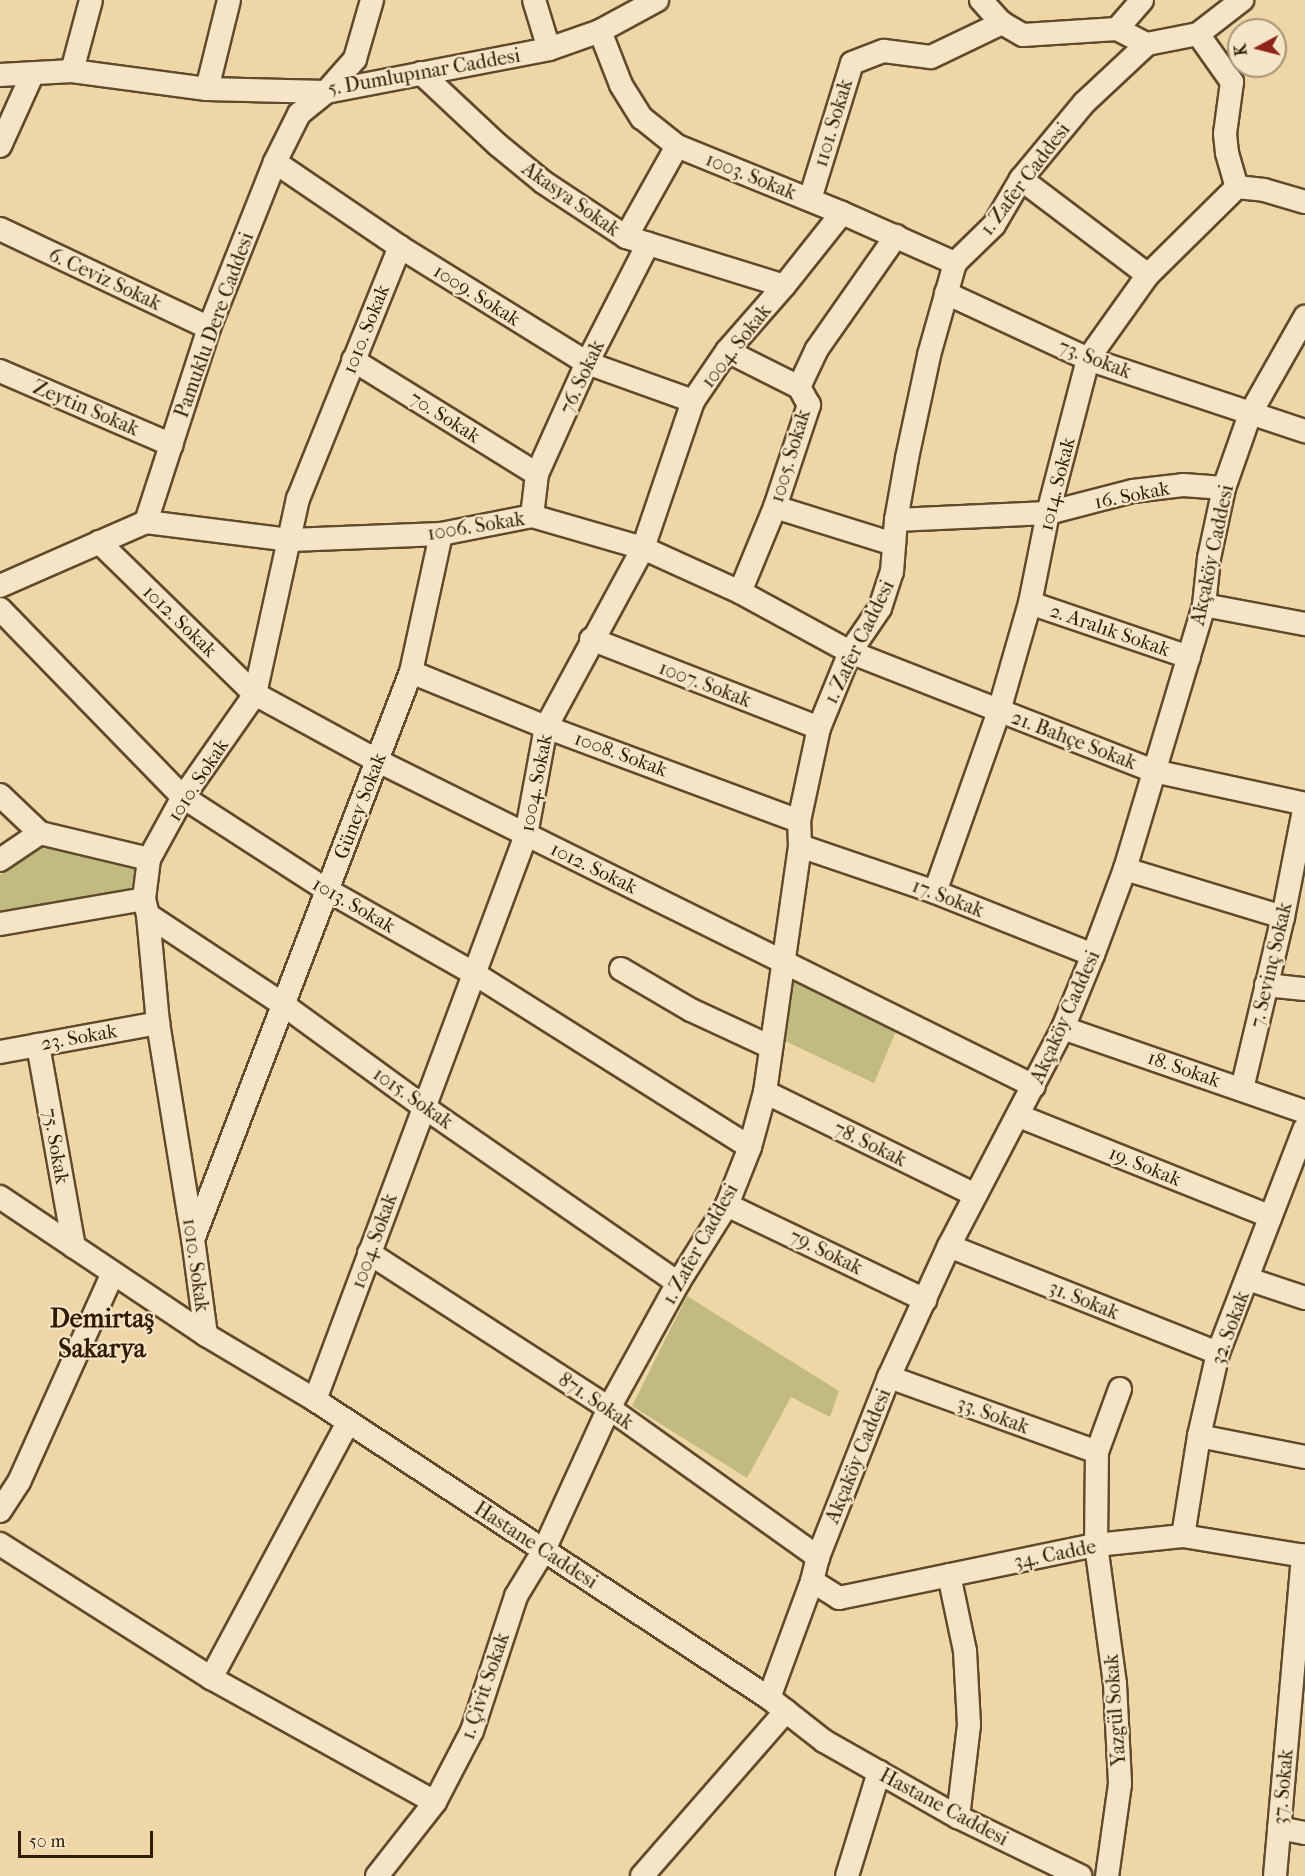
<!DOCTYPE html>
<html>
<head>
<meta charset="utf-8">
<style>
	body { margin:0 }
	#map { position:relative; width:1305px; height:1876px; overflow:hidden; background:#efd6a6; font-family:"IM FELL French Canon",serif }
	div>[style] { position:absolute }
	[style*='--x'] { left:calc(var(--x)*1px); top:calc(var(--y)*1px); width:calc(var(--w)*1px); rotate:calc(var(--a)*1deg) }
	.green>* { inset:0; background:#c1bb81 }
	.roads { filter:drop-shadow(2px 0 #5f4a2b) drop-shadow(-2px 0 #5f4a2b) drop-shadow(0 2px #5f4a2b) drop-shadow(0 -2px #5f4a2b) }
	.minor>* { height:22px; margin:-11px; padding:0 11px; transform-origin:11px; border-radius:11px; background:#f5e4c5 }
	span { translate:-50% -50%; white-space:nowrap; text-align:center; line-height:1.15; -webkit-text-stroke:4.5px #f5e4c5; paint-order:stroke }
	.street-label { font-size:20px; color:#2f1b02 }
	.district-label { font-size:26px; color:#2f1b02; font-weight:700 }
	.north { position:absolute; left:1227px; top:18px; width:60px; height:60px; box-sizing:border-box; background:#f5e4c5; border:2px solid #a69477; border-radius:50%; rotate:263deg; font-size:16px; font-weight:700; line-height:24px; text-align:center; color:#2f1b02 }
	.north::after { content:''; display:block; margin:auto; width:21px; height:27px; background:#8f2418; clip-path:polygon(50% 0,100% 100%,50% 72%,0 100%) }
	.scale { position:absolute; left:18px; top:1831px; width:135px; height:27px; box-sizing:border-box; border:3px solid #2f1b02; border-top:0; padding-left:8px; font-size:18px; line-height:21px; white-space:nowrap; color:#2f1b02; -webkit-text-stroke:4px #f5e4c5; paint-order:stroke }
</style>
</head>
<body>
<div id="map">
	<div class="green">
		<div style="clip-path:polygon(46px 845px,139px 870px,128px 895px,0 916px,0 875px)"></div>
		<div style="clip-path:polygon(795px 978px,897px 1029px,874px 1083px,785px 1041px)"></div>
		<div style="clip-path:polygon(687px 1296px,839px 1391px,830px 1417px,791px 1397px,747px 1478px,632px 1406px)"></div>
	</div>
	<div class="roads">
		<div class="minor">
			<div style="--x:534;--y:0;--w:51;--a:73"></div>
			<div style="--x:981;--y:0;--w:31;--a:48"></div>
			<div style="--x:1002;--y:23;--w:24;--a:30"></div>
			<div style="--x:1023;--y:35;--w:94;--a:-3.7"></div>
			<div style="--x:1117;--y:29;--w:34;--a:27"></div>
			<div style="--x:1117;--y:29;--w:38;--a:-49"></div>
			<div style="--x:600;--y:31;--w:58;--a:68.7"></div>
			<div style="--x:621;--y:85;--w:39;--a:58"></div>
			<div style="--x:642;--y:118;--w:45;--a:38.7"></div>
			<div style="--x:677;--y:146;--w:178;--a:22.1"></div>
			<div style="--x:842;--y:213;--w:124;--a:23.9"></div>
			<div style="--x:1198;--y:34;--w:59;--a:54.7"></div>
			<div style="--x:1232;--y:82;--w:52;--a:97.7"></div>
			<div style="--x:1225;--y:134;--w:19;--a:84"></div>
			<div style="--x:1227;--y:153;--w:35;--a:74"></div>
			<div style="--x:72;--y:71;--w:73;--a:-75"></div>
			<div style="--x:421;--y:73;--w:105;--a:43.1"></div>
			<div style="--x:498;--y:145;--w:58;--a:39.4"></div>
			<div style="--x:543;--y:182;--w:100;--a:33.5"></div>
			<div style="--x:626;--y:237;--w:165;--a:17.2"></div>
			<div style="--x:0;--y:75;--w:72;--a:-3.2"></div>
			<div style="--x:72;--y:71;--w:136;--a:7.6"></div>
			<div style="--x:207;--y:89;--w:119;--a:1.4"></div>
			<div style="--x:326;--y:92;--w:227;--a:-10.9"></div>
			<div style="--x:549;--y:49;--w:54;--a:-19.4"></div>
			<div style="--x:600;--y:31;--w:65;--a:-28.5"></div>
			<div style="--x:207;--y:89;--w:92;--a:-76.1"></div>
			<div style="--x:0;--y:146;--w:78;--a:-65.7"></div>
			<div style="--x:275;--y:162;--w:151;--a:34.2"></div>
			<div style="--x:400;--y:247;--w:220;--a:31.8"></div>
			<div style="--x:587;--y:363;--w:113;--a:19.7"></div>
			<div style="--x:1021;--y:179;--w:159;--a:37.1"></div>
			<div style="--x:810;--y:199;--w:142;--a:-72.8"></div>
			<div style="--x:852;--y:63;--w:34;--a:-21"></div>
			<div style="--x:884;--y:51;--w:47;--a:7.3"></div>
			<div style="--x:931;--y:57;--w:79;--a:-25.6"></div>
			<div style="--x:0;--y:229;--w:231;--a:25.3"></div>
			<div style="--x:626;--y:237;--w:104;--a:-60.7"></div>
			<div style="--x:946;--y:293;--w:157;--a:24.9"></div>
			<div style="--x:1088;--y:359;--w:229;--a:18.4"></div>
			<div style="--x:727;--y:351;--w:80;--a:26.6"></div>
			<div style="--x:353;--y:360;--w:216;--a:31.8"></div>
			<div style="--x:0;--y:371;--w:187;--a:23.3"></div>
			<div style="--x:775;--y:507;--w:125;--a:17.3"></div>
			<div style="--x:532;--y:516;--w:42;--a:-83.2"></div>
			<div style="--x:537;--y:474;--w:122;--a:-65.8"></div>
			<div style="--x:587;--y:363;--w:134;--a:-62.9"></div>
			<div style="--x:896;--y:520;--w:152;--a:-2.6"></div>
			<div style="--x:1048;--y:513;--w:88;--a:-14.5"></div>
			<div style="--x:1133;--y:491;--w:50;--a:-6.8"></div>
			<div style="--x:1183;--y:485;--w:41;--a:4.2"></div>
			<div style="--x:146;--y:522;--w:146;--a:7.1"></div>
			<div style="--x:291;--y:540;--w:150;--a:-2.3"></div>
			<div style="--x:441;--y:534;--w:93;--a:-11.2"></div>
			<div style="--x:532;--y:516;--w:116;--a:16.1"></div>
			<div style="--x:643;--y:548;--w:107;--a:24.4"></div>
			<div style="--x:740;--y:592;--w:125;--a:28.6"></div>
			<div style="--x:850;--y:652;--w:326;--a:21.4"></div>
			<div style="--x:1154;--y:771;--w:155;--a:12.3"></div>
			<div style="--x:99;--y:542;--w:218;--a:44.3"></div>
			<div style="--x:255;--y:694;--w:140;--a:28.6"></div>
			<div style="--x:378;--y:761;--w:732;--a:26.36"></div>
			<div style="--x:0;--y:586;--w:159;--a:-23.7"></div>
			<div style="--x:146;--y:522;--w:204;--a:-72"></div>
			<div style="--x:209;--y:328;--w:179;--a:-68.3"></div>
			<div style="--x:275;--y:162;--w:54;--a:-63.4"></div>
			<div style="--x:299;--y:114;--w:35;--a:-39"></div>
			<div style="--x:326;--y:92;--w:44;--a:-48.7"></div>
			<div style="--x:355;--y:59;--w:61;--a:-73.9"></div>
			<div style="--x:740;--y:592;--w:92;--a:-67.6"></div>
			<div style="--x:775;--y:507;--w:108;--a:-71.6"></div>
			<div style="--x:809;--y:405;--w:21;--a:-119"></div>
			<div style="--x:799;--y:387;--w:42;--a:-64.7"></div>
			<div style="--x:817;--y:349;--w:138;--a:-55"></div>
			<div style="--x:1030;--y:603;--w:168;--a:18.8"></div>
			<div style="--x:1204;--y:605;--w:103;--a:10.7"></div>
			<div style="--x:0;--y:609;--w:262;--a:45.8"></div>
			<div style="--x:183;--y:797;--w:171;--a:32.9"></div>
			<div style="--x:327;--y:890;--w:170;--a:29.6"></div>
			<div style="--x:475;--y:974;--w:325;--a:32.2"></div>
			<div style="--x:591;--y:639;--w:245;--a:21.3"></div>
			<div style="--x:411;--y:672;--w:146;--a:22.2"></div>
			<div style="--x:546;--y:727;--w:270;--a:20.4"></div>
			<div style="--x:0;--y:795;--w:55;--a:43.5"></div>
			<div style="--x:40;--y:833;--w:112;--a:13.4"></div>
			<div style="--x:800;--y:846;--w:143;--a:18.8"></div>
			<div style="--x:935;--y:892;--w:170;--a:21.7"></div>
			<div style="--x:0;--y:860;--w:48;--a:-34"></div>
			<div style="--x:1125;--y:869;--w:165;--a:16.9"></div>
			<div style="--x:935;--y:892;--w:192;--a:-70.5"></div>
			<div style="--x:999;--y:711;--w:112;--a:-74"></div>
			<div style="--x:1030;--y:603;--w:92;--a:-78.7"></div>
			<div style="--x:1048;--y:513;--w:159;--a:-75.4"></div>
			<div style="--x:1088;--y:359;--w:103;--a:-54.5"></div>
			<div style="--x:1148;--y:275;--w:125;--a:-44.7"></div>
			<div style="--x:1237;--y:187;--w:27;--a:6"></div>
			<div style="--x:1264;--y:190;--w:43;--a:16.3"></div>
			<div style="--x:148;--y:915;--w:163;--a:33.5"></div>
			<div style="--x:284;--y:1005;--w:173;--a:36.1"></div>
			<div style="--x:424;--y:1107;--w:309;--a:34.7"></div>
			<div style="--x:0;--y:924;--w:146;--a:-9.8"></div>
			<div style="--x:621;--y:969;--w:81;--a:30.4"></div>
			<div style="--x:691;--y:1010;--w:88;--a:24.8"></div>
			<div style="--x:1266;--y:985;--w:39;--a:6"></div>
			<div style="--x:1063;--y:1028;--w:256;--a:19.1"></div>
			<div style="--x:38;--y:1045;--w:205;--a:79.9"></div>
			<div style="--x:0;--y:1052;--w:161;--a:-10.4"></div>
			<div style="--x:1242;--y:1089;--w:177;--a:-76.6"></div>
			<div style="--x:1283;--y:917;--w:114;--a:-78.9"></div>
			<div style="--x:765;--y:1092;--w:234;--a:26.1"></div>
			<div style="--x:1019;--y:1116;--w:271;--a:21.8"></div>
			<div style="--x:0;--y:1197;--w:248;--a:33.8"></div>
			<div style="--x:206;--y:1335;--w:127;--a:30.8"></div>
			<div style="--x:315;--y:1400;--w:543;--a:33.28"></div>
			<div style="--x:769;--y:1698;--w:70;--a:38"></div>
			<div style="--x:824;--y:1741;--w:154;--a:29.6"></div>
			<div style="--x:958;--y:1817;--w:136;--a:25.8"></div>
			<div style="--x:727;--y:1205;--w:220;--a:25.6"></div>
			<div style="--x:194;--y:1237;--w:605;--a:-68.99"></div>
			<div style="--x:411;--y:672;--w:141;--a:-77.7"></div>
			<div style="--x:949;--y:1246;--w:289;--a:21.7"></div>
			<div style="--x:369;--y:1253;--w:286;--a:32.9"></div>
			<div style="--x:609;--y:1408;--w:257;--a:35.5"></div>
			<div style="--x:1248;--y:1279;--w:60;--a:18.4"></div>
			<div style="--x:206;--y:1335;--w:97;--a:-97.7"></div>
			<div style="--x:193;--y:1239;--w:219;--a:-99.2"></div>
			<div style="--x:158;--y:1023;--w:108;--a:-95.3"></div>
			<div style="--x:148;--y:915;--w:16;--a:-104"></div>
			<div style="--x:144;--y:899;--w:40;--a:-82.9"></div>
			<div style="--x:149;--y:859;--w:71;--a:-61.3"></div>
			<div style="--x:183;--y:797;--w:126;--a:-55"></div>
			<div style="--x:255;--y:694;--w:200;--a:-77.6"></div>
			<div style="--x:298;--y:499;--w:272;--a:-68"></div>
			<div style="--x:889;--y:1377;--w:221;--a:19.8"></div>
			<div style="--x:1097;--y:1452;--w:93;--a:90.6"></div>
			<div style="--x:1096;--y:1545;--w:140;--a:82.2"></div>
			<div style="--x:1115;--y:1684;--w:100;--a:87.1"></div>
			<div style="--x:1120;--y:1784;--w:93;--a:98"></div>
			<div style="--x:315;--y:1400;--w:603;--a:-69.52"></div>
			<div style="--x:526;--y:835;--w:110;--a:-79.5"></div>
			<div style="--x:546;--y:727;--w:204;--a:-61.5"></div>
			<div style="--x:643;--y:548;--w:155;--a:-71.2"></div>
			<div style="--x:693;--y:401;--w:60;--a:-55.8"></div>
			<div style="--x:727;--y:351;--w:86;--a:-48.8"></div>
			<div style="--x:784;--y:286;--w:93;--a:-51.5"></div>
			<div style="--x:1199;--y:1436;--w:108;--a:11.2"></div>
			<div style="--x:1097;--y:1452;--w:67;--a:-69.9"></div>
			<div style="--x:0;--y:1511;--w:35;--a:-57"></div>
			<div style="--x:19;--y:1482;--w:229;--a:-65.8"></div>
			<div style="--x:1183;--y:1536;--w:101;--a:-80.9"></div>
			<div style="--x:1199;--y:1436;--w:85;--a:-77.1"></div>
			<div style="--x:1218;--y:1353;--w:241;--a:-68.9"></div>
			<div style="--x:0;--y:1544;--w:250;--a:32.4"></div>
			<div style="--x:211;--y:1678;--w:256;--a:29"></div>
			<div style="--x:949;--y:1575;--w:78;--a:78.1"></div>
			<div style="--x:965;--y:1651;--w:74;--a:86.9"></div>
			<div style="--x:969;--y:1725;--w:93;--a:96.8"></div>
			<div style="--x:812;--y:1581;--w:32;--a:32"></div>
			<div style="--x:839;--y:1598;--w:262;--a:-11.7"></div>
			<div style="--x:1096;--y:1545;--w:87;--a:-5.9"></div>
			<div style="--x:1183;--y:1536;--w:124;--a:9.3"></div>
			<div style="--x:211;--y:1678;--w:290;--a:-61.8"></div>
			<div style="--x:769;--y:1698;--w:125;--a:-69.8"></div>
			<div style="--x:812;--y:1581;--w:25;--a:-76"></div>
			<div style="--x:818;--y:1557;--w:193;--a:-68.5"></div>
			<div style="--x:889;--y:1377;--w:144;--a:-65.4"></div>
			<div style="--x:949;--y:1246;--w:246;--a:-62.4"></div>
			<div style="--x:1063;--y:1028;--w:79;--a:-67.7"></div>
			<div style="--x:1093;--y:955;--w:92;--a:-69.6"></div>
			<div style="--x:1125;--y:869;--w:276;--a:-73.3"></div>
			<div style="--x:1204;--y:605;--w:47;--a:-83.9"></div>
			<div style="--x:1209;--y:558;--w:72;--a:-77.9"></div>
			<div style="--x:1224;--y:488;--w:78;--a:-70.6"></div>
			<div style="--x:1250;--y:414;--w:112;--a:-60.4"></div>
			<div style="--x:1279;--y:1828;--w:26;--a:11"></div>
			<div style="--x:377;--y:1876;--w:94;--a:-51.9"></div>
			<div style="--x:435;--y:1802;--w:80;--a:-62.5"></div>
			<div style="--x:472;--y:1731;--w:142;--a:-71.9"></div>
			<div style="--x:516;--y:1596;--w:54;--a:-58.7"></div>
			<div style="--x:544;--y:1550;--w:156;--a:-65.4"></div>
			<div style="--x:609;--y:1408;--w:143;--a:-61.1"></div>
			<div style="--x:678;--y:1283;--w:92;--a:-57.9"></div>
			<div style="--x:727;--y:1205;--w:62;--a:-68.4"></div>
			<div style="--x:750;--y:1147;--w:57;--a:-74.7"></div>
			<div style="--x:765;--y:1092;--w:248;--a:-81.9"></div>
			<div style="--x:800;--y:846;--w:25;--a:-92"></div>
			<div style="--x:799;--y:821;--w:95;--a:-77.9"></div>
			<div style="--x:819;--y:728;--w:82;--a:-67.8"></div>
			<div style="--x:850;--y:652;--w:53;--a:-55.7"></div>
			<div style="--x:880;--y:608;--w:38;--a:-72"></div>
			<div style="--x:892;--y:572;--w:52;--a:-85.6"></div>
			<div style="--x:896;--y:520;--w:63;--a:-79.9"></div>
			<div style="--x:907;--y:458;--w:105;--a:-77.9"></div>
			<div style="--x:929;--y:355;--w:96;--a:-74.2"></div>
			<div style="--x:955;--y:263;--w:54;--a:-44.3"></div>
			<div style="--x:994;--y:225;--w:53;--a:-59.6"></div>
			<div style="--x:1021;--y:179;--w:99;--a:-50.3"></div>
			<div style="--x:1084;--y:103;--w:86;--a:-43.1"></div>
			<div style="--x:1147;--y:44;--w:52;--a:-11.1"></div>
			<div style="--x:1198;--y:34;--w:56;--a:-37.7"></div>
			<div style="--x:642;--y:1876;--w:219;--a:-48.9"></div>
			<div style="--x:847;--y:1876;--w:109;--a:-72.9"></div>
			<div style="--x:1275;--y:1876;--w:322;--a:-85"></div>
		</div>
	</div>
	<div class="street-label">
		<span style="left:424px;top:72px;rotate:-10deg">5. Dumlupınar Caddesi</span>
		<span style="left:833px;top:123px;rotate:-73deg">1101. Sokak</span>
		<span style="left:751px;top:176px;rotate:22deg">1003. Sokak</span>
		<span style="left:1025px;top:179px;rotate:-53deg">1. Zafer Caddesi</span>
		<span style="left:571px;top:199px;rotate:35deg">Akasya Sokak</span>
		<span style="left:105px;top:279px;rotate:25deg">6. Ceviz Sokak</span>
		<span style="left:477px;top:295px;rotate:32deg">1009. Sokak</span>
		<span style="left:214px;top:325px;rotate:-70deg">Pamuklu Dere Caddesi</span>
		<span style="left:366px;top:329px;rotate:-68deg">1010. Sokak</span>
		<span style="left:736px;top:346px;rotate:-52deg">1004. Sokak</span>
		<span style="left:1095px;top:359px;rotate:21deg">73. Sokak</span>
		<span style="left:582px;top:377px;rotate:-65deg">76. Sokak</span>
		<span style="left:86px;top:408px;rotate:23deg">Zeytin Sokak</span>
		<span style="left:445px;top:417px;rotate:32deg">70. Sokak</span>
		<span style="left:790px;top:456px;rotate:-73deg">1005. Sokak</span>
		<span style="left:1057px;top:484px;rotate:-76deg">1014. Sokak</span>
		<span style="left:1132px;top:495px;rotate:-11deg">16. Sokak</span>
		<span style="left:476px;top:526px;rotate:-9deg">1006. Sokak</span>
		<span style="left:1212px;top:555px;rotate:-78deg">Akçaköy Caddesi</span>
		<span style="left:180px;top:621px;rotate:44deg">1012. Sokak</span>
		<span style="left:1110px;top:630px;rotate:19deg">2. Aralık Sokak</span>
		<span style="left:859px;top:642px;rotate:-64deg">1. Zafer Caddesi</span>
		<span style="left:705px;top:684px;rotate:21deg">1007. Sokak</span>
		<span style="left:1074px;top:740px;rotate:21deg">21. Bahçe Sokak</span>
		<span style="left:621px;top:754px;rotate:20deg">1008. Sokak</span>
		<span style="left:198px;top:780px;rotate:-57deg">1010. Sokak</span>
		<span style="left:536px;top:783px;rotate:-79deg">1004. Sokak</span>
		<span style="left:360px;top:806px;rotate:-69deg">Güney Sokak</span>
		<span style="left:594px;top:868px;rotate:26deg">1012. Sokak</span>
		<span style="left:948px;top:898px;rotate:21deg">17. Sokak</span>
		<span style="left:354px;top:905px;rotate:30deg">1013. Sokak</span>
		<span style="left:1271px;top:965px;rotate:-77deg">7. Sevinç Sokak</span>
		<span style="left:1065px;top:1017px;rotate:-66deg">Akçaköy Caddesi</span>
		<span style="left:79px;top:1037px;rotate:-10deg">23. Sokak</span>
		<span style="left:1184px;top:1069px;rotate:19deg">18. Sokak</span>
		<span style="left:413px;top:1098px;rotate:35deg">1015. Sokak</span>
		<span style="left:870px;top:1144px;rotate:26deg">78. Sokak</span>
		<span style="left:56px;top:1146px;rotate:80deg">75. Sokak</span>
		<span style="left:1145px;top:1166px;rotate:22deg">19. Sokak</span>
		<span style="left:374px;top:1241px;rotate:-70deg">1004. Sokak</span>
		<span style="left:700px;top:1244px;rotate:-61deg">1. Zafer Caddesi</span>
		<span style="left:826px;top:1252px;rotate:26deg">79. Sokak</span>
		<span style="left:196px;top:1265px;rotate:82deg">1010. Sokak</span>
		<span style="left:1084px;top:1300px;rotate:22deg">31. Sokak</span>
		<span style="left:1230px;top:1328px;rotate:-70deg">32. Sokak</span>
		<span style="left:596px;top:1401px;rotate:34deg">871. Sokak</span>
		<span style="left:993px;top:1415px;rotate:20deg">33. Sokak</span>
		<span style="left:858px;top:1456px;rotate:-68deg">Akçaköy Caddesi</span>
		<span style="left:536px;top:1545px;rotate:33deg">Hastane Caddesi</span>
		<span style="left:1055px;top:1554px;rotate:-11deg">34. Cadde</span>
		<span style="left:485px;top:1686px;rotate:-71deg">1. Çivit Sokak</span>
		<span style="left:1115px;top:1710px;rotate:-94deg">Yazgül Sokak</span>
		<span style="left:1283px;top:1787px;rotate:-85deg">37. Sokak</span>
		<span style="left:944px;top:1807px;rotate:28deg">Hastane Caddesi</span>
	</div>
	<div class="district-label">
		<span style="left:102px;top:1334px">Demirtaş<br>Sakarya</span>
	</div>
	<div class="north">K</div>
	<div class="scale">50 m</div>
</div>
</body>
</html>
